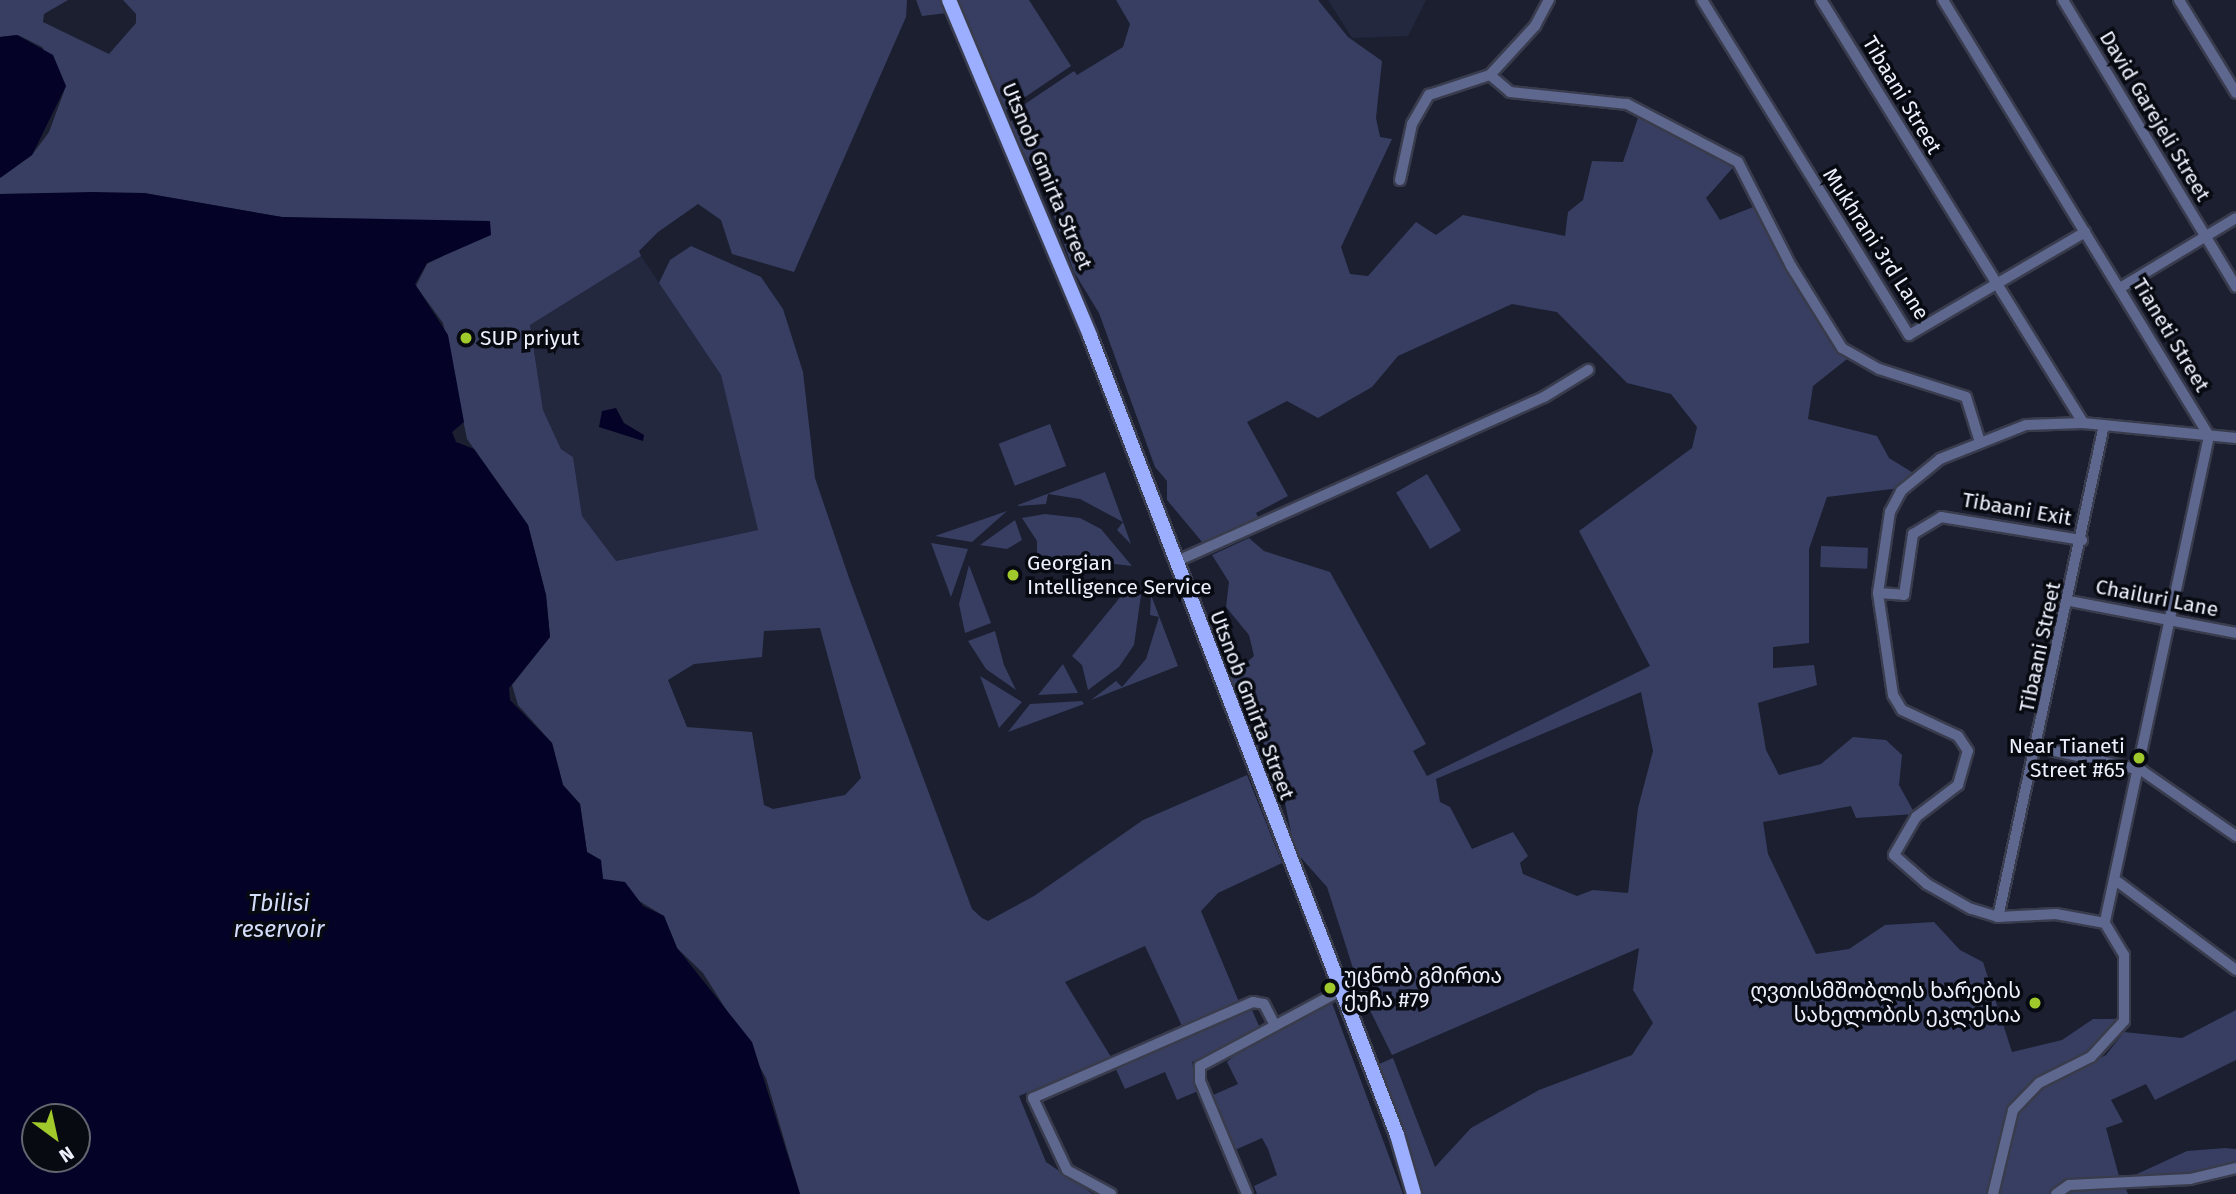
<!DOCTYPE html>
<html>
<head>
<meta charset="utf-8">
<style>
	body { margin:0 }
	#map { position:relative; width:2236px; height:1194px; overflow:hidden; background:#1b1f30; font-family:"Fira Sans","Noto Sans Georgian",sans-serif }
	div>[style] { position:absolute }
	[style*='--x'] { left:calc(var(--x)*1px); top:calc(var(--y)*1px); width:calc(var(--w)*1px); rotate:calc(var(--a)*1deg) }
	.built>* { inset:0; background:#23283f }
	.green>* { inset:0; background:#373e61; transform-origin:0 0 }
	.water>* { inset:0; background:#040227 }
	.roads { filter:drop-shadow(2px 0 #393c4d) drop-shadow(-2px 0 #393c4d) drop-shadow(0 2px #393c4d) drop-shadow(0 -2px #393c4d) }
	.minor>* { height:10px; margin:-5px; padding:0 5px; transform-origin:5px; border-radius:5px; background:#5e678e }
	.major>* { height:14px; margin:-7px; padding:0 7px; transform-origin:7px; border-radius:7px; background:#9caeff }
	.dots>* { width:19px; height:19px; translate:-50% -50%; box-sizing:border-box; border:4px solid #080a11; border-radius:50% }
	span { translate:-50% -50%; white-space:nowrap; text-align:center; line-height:1.15; -webkit-text-stroke:7px #080a11; paint-order:stroke }
	.street-label { font-size:21px; color:#eef1fd }
	.poi-label { font-size:21px; color:#eef1fd }
	.left { translate:0 -50%; text-align:left }
	.right { translate:-100% -50%; text-align:right }
	.water-label { font-size:23px; color:#d3dcfa; font-style:italic }
	.north { position:absolute; left:21px; top:1103px; width:70px; height:70px; box-sizing:border-box; background:#080a11; border:2px solid #64666f; border-radius:50%; rotate:147deg; font-size:19px; font-weight:700; line-height:28px; text-align:center; color:#eef1fd }
	.north::after { content:''; display:block; margin:auto; width:24px; height:32px; background:#a0c92b; clip-path:polygon(50% 0,100% 100%,50% 72%,0 100%) }
</style>
</head>
<body>
<div id="map">
	<div class="built">
		<div style="clip-path:polygon(1328px 0,1426px 0,1408px 36px,1352px 38px)"></div>
		<div style="clip-path:polygon(641px 256px,721px 375px,758px 530px,615px 561px,582px 516px,573px 457px,561px 449px,543px 410px,530px 325px)"></div>
	</div>
	<div class="green">
		<div style="clip-path:polygon(evenodd,0 0,68px 0,44px 14px,43px 22px,109px 54px,136px 23px,136px 14px,123px 0,907px 0,906px 17px,794px 272px,732px 254px,721px 220px,698px 204px,658px 232px,639px 251px,641px 256px,530px 325px,543px 410px,561px 449px,573px 457px,582px 516px,616px 561px,758px 530px,721px 375px,659px 283px,670px 260px,691px 246px,761px 277px,783px 309px,803px 372px,815px 478px,849px 578px,972px 909px,982px 918px,988px 921px,1034px 896px,1143px 820px,1247px 775px,1282px 863px,1218px 893px,1201px 911px,1239px 1002px,1182px 1026px,1145px 946px,1065px 982px,1111px 1057px,1019px 1096px,1046px 1162px,1093px 1194px,800px 1194px,766px 1078px,739px 1030px,703px 973px,677px 948px,664px 916px,603px 879px,600px 860px,587px 852px,580px 804px,563px 785px,552px 743px,518px 705px,512px 685px,550px 637px,546px 595px,528px 525px,467px 439px,443px 323px,416px 286px,427px 264px,443px 256px,412px 222px,282px 217px,144px 193px,0 194px,0 178px,32px 155px,49px 132px,66px 86px,42px 47px,18px 35px,0 37px,0 0,820px 628px,861px 778px,845px 795px,773px 809px,764px 805px,752px 732px,687px 727px,668px 680px,694px 664px,762px 657px,764px 631px,820px 628px)"></div>
		<div style="clip-path:polygon(916px 0,942px 0,947px 13px,922px 16px)"></div>
		<div style="clip-path:polygon(957px 0,1029px 0,1071px 66px,1006px 110px)"></div>
		<div style="clip-path:polygon(evenodd,1116px 0,1318px 0,1348px 37px,1382px 61px,1376px 118px,1380px 137px,1392px 139px,1341px 247px,1350px 274px,1368px 276px,1416px 222px,1436px 235px,1463px 215px,1565px 236px,1568px 212px,1583px 200px,1592px 161px,1623px 162px,1640px 112px,1737px 163px,1706px 198px,1720px 220px,1761px 204px,1847px 359px,1813px 386px,1808px 419px,1877px 436px,1889px 458px,1915px 474px,1900px 488px,1827px 497px,1809px 549px,1809px 643px,1773px 647px,1773px 668px,1814px 665px,1817px 685px,1758px 703px,1766px 750px,1779px 775px,1821px 764px,1853px 737px,1886px 740px,1902px 755px,1899px 785px,1915px 814px,1856px 818px,1851px 806px,1763px 822px,1768px 854px,1816px 954px,1849px 949px,1885px 925px,1934px 922px,1960px 950px,1983px 962px,2012px 1052px,2062px 1040px,2093px 1019px,2121px 1019px,2090px 1056px,2018px 1101px,1993px 1194px,1422px 1194px,1377px 1065px,1393px 1058px,1435px 1167px,1471px 1128px,1539px 1090px,1632px 1055px,1653px 1023px,1633px 990px,1639px 948px,1392px 1055px,1360px 990px,1327px 887px,1295px 851px,1281px 784px,1227px 680px,1254px 656px,1249px 635px,1226px 607px,1229px 582px,1212px 555px,1249px 538px,1264px 551px,1330px 572px,1426px 744px,1413px 751px,1427px 776px,1650px 666px,1579px 531px,1692px 448px,1697px 427px,1671px 394px,1627px 383px,1557px 312px,1512px 304px,1398px 356px,1372px 387px,1318px 418px,1287px 401px,1247px 422px,1288px 496px,1256px 513px,1259px 519px,1203px 543px,1167px 500px,1167px 481px,1155px 467px,1099px 313px,1074px 272px,1050px 205px,1009px 124px,1022px 106px,1074px 71px,1077px 75px,1123px 47px,1130px 24px,1116px 0,1641px 692px,1653px 751px,1638px 808px,1628px 893px,1593px 890px,1577px 896px,1523px 874px,1520px 863px,1528px 856px,1513px 832px,1472px 849px,1450px 807px,1440px 802px,1436px 779px,1641px 692px)"></div>
		<div style="left:1050px;top:424px;width:45px;height:55px;rotate:69deg"></div>
		<div style="clip-path:polygon(1105px 472px,1131px 544px,1117px 530px,1123px 522px,1080px 499px,1048px 494px,1046px 504px,1018px 506px,1018px 505px)"></div>
		<div style="left:1427px;top:474px;width:66px;height:36px;rotate:59deg"></div>
		<div style="clip-path:polygon(1007px 511px,972px 542px,935px 536px)"></div>
		<div style="clip-path:polygon(1045px 514px,1080px 518px,1101px 529px,1132px 566px,1037px 555px,1037px 541px,1022px 518px)"></div>
		<div style="clip-path:polygon(1015px 520px,1022px 540px,1007px 549px,980px 545px)"></div>
		<div style="clip-path:polygon(931px 543px,968px 549px,951px 597px)"></div>
		<div style="left:1821px;top:546px;width:47px;height:21px;rotate:2deg"></div>
		<div style="clip-path:polygon(969px 565px,991px 623px,965px 633px,959px 604px)"></div>
		<div style="clip-path:polygon(1131px 584px,1140px 584px,1141px 595px,1134px 645px,1119px 667px,1088px 690px,1082px 665px,1072px 656px)"></div>
		<div style="clip-path:polygon(1151px 595px,1159px 616px,1178px 666px,1091px 700px,1116px 681px,1122px 687px,1146px 659px,1159px 617px,1150px 615px)"></div>
		<div style="clip-path:polygon(995px 631px,1004px 665px,1016px 690px,986px 669px,968px 641px)"></div>
		<div style="clip-path:polygon(1063px 664px,1078px 693px,1038px 695px)"></div>
		<div style="clip-path:polygon(980px 676px,1022px 702px,999px 728px)"></div>
		<div style="clip-path:polygon(1082px 701px,1084px 704px,1008px 732px,1030px 704px)"></div>
		<div style="clip-path:polygon(1332px 1003px,1403px 1194px,1257px 1194px,1254px 1186px,1277px 1175px,1268px 1149px,1262px 1138px,1235px 1150px,1211px 1096px,1238px 1084px,1227px 1062px,1245px 1046px)"></div>
		<div style="clip-path:polygon(1252px 1010px,1260px 1028px,1192px 1062px,1198px 1091px,1177px 1100px,1165px 1072px,1125px 1089px,1114px 1065px)"></div>
		<div style="clip-path:polygon(2236px 1010px,2236px 1060px,2155px 1100px,2146px 1084px,2111px 1100px,2123px 1122px,2106px 1128px,2120px 1180px,2092px 1178px,2058px 1187px,2053px 1194px,1998px 1194px,2016px 1111px,2038px 1090px,2106px 1055px,2124px 1032px,2182px 1038px)"></div>
		<div style="clip-path:polygon(2225px 1148px,2236px 1149px,2236px 1164px,2185px 1176px,2124px 1180px,2187px 1151px)"></div>
		<div style="clip-path:polygon(2080px 1189px,2126px 1189px,2128px 1194px,2067px 1194px)"></div>
	</div>
	<div class="water">
		<div style="clip-path:polygon(17px 35px,53px 55px,66px 86px,32px 155px,0 178px,0 37px)"></div>
		<div style="clip-path:polygon(evenodd,93px 192px,144px 193px,282px 217px,490px 221px,491px 235px,427px 263px,415px 284px,448px 335px,464px 422px,452px 432px,456px 442px,474px 449px,528px 525px,546px 595px,550px 637px,509px 688px,510px 700px,552px 743px,563px 785px,580px 804px,587px 852px,601px 860px,603px 879px,625px 882px,643px 906px,664px 916px,677px 948px,752px 1042px,800px 1194px,0 1194px,0 194px,93px 192px,35px 1117px,77px 1117px,77px 1159px,35px 1159px,35px 1117px)"></div>
		<div style="clip-path:polygon(616px 408px,624px 423px,644px 435px,643px 441px,599px 427px,602px 411px)"></div>
	</div>
	<div class="roads">
		<div class="minor">
			<div style="--x:1702;--y:0;--w:394;--a:58.3"></div>
			<div style="--x:1909;--y:335;--w:204;--a:-30.3"></div>
			<div style="--x:1821;--y:0;--w:498;--a:58.2"></div>
			<div style="--x:1943;--y:0;--w:511;--a:58.61"></div>
			<div style="--x:2209;--y:436;--w:498;--a:102.1"></div>
			<div style="--x:2063;--y:0;--w:335;--a:58.9"></div>
			<div style="--x:2179;--y:0;--w:109;--a:58.5"></div>
			<div style="--x:1490;--y:75;--w:26;--a:40"></div>
			<div style="--x:1510;--y:92;--w:118;--a:5.9"></div>
			<div style="--x:1627;--y:104;--w:125;--a:27.6"></div>
			<div style="--x:1738;--y:162;--w:117;--a:63"></div>
			<div style="--x:1791;--y:266;--w:97;--a:58.1"></div>
			<div style="--x:1842;--y:348;--w:43;--a:29.6"></div>
			<div style="--x:1879;--y:369;--w:91;--a:17.8"></div>
			<div style="--x:1966;--y:397;--w:44;--a:72.8"></div>
			<div style="--x:1400;--y:180;--w:57;--a:-77.9"></div>
			<div style="--x:1412;--y:124;--w:34;--a:-60"></div>
			<div style="--x:1429;--y:95;--w:64;--a:-18.2"></div>
			<div style="--x:1490;--y:75;--w:67;--a:-47.4"></div>
			<div style="--x:1535;--y:26;--w:30;--a:-62"></div>
			<div style="--x:2120;--y:288;--w:135;--a:-31.1"></div>
			<div style="--x:1175;--y:562;--w:404;--a:-24.1"></div>
			<div style="--x:1544;--y:397;--w:52;--a:-31.5"></div>
			<div style="--x:1878;--y:593;--w:26;--a:4"></div>
			<div style="--x:1904;--y:595;--w:62;--a:-81.6"></div>
			<div style="--x:1913;--y:534;--w:33;--a:-31"></div>
			<div style="--x:1941;--y:517;--w:143;--a:9.3"></div>
			<div style="--x:2070;--y:601;--w:169;--a:10.9"></div>
			<div style="--x:2037;--y:747;--w:107;--a:12.5"></div>
			<div style="--x:2141;--y:770;--w:116;--a:34.8"></div>
			<div style="--x:2118;--y:882;--w:147;--a:36.7"></div>
			<div style="--x:1998;--y:917;--w:503;--a:-77.84"></div>
			<div style="--x:1111;--y:1194;--w:50;--a:-151.4"></div>
			<div style="--x:1067;--y:1170;--w:80;--a:-115.3"></div>
			<div style="--x:1033;--y:1098;--w:240;--a:-23.6"></div>
			<div style="--x:1253;--y:1002;--w:11;--a:10"></div>
			<div style="--x:1264;--y:1004;--w:20;--a:63"></div>
			<div style="--x:1247;--y:1194;--w:122;--a:-112.6"></div>
			<div style="--x:1200;--y:1081;--w:15;--a:-90"></div>
			<div style="--x:1200;--y:1066;--w:159;--a:-28.2"></div>
			<div style="--x:1993;--y:1194;--w:86;--a:-76.6"></div>
			<div style="--x:2013;--y:1110;--w:37;--a:-46"></div>
			<div style="--x:2039;--y:1083;--w:58;--a:-26.6"></div>
			<div style="--x:2091;--y:1057;--w:49;--a:-47.5"></div>
			<div style="--x:2124;--y:1021;--w:66;--a:-90"></div>
			<div style="--x:2124;--y:955;--w:37;--a:-121"></div>
			<div style="--x:2105;--y:923;--w:50;--a:-169.6"></div>
			<div style="--x:2056;--y:914;--w:58;--a:177"></div>
			<div style="--x:1998;--y:917;--w:28;--a:-163"></div>
			<div style="--x:1971;--y:909;--w:51;--a:-150.4"></div>
			<div style="--x:1927;--y:884;--w:44;--a:-138.7"></div>
			<div style="--x:1894;--y:855;--w:44;--a:-59.9"></div>
			<div style="--x:1916;--y:817;--w:53;--a:-37.3"></div>
			<div style="--x:1958;--y:785;--w:35;--a:-74"></div>
			<div style="--x:1968;--y:751;--w:18;--a:-124"></div>
			<div style="--x:1958;--y:736;--w:62;--a:-155.1"></div>
			<div style="--x:1902;--y:710;--w:17;--a:-121"></div>
			<div style="--x:1893;--y:695;--w:103;--a:-98.4"></div>
			<div style="--x:1878;--y:593;--w:82;--a:-81.6"></div>
			<div style="--x:1890;--y:512;--w:24;--a:-62"></div>
			<div style="--x:1901;--y:491;--w:50;--a:-39.4"></div>
			<div style="--x:1940;--y:459;--w:92;--a:-21.6"></div>
			<div style="--x:2026;--y:425;--w:57;--a:-2"></div>
			<div style="--x:2083;--y:423;--w:154;--a:5.6"></div>
			<div style="--x:2056;--y:1194;--w:16;--a:-35"></div>
			<div style="--x:2069;--y:1185;--w:121;--a:-2.8"></div>
			<div style="--x:2190;--y:1179;--w:47;--a:-13.4"></div>
		</div>
		<div class="major">
			<div style="--x:949;--y:0;--w:364;--a:67.2"></div>
			<div style="--x:1090;--y:336;--w:856;--a:68.98"></div>
			<div style="--x:1397;--y:1135;--w:61;--a:73.9"></div>
		</div>
	</div>
	<div class="dots">
		<div style="left:466px;top:338px;background:#a0c92b"></div>
		<div style="left:1013px;top:575px;background:#a0c92b"></div>
		<div style="left:2139px;top:758px;background:#a0c92b"></div>
		<div style="left:1330px;top:988px;background:#a0c92b"></div>
		<div style="left:2035px;top:1003px;background:#a0c92b"></div>
	</div>
	<div class="street-label">
		<span style="left:1902px;top:95px;rotate:59deg">Tibaani Street</span>
		<span style="left:2155px;top:116px;rotate:59deg">David Garejeli Street</span>
		<span style="left:1047px;top:176px;rotate:67deg">Utsnob Gmirta Street</span>
		<span style="left:1876px;top:244px;rotate:57deg">Mukhrani 3rd Lane</span>
		<span style="left:2171px;top:335px;rotate:59deg">Tianeti Street</span>
		<span style="left:2017px;top:509px;rotate:10deg">Tibaani Exit</span>
		<span style="left:2157px;top:598px;rotate:11deg">Chailuri Lane</span>
		<span style="left:2040px;top:647px;rotate:-78deg">Tibaani Street</span>
		<span style="left:1252px;top:705px;rotate:69deg">Utsnob Gmirta Street</span>
	</div>
	<div class="poi-label">
		<span class="left" style="left:480px;top:338px">SUP priyut</span>
		<span class="left" style="left:1027px;top:575px">Georgian<br>Intelligence Service</span>
		<span class="right" style="left:2125px;top:758px">Near Tianeti<br>Street #65</span>
		<span class="left" style="left:1344px;top:988px">უცნობ გმირთა<br>ქუჩა #79</span>
		<span class="right" style="left:2021px;top:1003px">ღვთისმშობლის ხარების<br>სახელობის ეკლესია</span>
	</div>
	<div class="water-label">
		<span style="left:279px;top:916px">Tbilisi<br>reservoir</span>
	</div>
	<div class="north">N</div>
</div>
</body>
</html>
